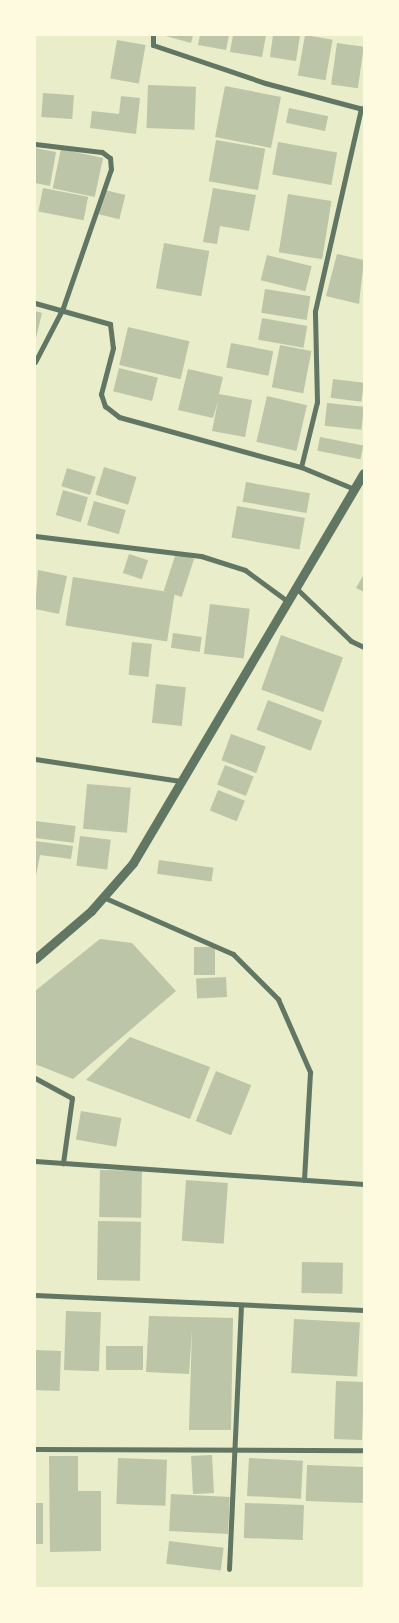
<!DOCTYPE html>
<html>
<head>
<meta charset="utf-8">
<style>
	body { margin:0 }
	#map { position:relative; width:399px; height:1623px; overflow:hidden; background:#e9edc9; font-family:Helvetica,sans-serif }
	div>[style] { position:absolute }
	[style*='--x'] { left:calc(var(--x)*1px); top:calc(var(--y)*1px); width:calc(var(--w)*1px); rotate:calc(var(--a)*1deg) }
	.building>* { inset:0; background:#bcc5a7; transform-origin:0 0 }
	.minor>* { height:5px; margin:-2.5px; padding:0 2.5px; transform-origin:2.5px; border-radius:2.5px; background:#617663 }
	.tertiary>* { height:9px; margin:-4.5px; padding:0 4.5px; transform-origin:4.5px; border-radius:4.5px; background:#617663 }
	span { translate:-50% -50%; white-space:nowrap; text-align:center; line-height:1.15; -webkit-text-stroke:4.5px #fefae0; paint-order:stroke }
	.frame { position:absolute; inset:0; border:36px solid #fefae0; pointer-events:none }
</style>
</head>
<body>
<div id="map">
	<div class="building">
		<div style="clip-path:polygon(162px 35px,193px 35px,191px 43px)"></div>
		<div style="clip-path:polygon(200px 35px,229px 35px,226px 50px,198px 45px)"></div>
		<div style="clip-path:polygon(233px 35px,266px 35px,262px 57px,230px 52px)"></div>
		<div style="clip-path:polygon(273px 35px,300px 35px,296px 61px,270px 57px)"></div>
		<div style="left:305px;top:35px;width:28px;height:41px;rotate:10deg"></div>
		<div style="left:117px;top:40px;width:29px;height:39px;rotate:10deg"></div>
		<div style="left:337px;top:43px;width:27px;height:42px;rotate:8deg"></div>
		<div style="left:148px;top:85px;width:48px;height:43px;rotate:2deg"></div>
		<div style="left:225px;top:86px;width:57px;height:52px;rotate:11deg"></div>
		<div style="left:43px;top:93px;width:31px;height:24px;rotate:4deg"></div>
		<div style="clip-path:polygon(121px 96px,140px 98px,136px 134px,90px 128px,92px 111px,119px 114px)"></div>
		<div style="left:289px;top:108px;width:40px;height:15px;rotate:12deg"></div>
		<div style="left:216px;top:140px;width:50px;height:42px;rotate:10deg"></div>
		<div style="left:278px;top:142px;width:60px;height:33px;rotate:10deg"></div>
		<div style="clip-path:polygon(35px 148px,56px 152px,50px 186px,35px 183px)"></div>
		<div style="left:61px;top:149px;width:43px;height:40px;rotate:12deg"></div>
		<div style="left:43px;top:188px;width:46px;height:24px;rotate:11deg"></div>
		<div style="clip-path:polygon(213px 188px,256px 195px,249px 231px,220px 226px,217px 244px,203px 242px)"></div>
		<div style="left:105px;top:190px;width:21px;height:25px;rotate:14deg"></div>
		<div style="left:288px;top:194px;width:44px;height:59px;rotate:9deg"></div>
		<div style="left:164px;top:243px;width:46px;height:46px;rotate:10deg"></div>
		<div style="clip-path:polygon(337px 254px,364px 260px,359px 304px,326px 296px)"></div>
		<div style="left:267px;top:255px;width:46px;height:26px;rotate:14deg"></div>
		<div style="left:265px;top:289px;width:46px;height:24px;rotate:9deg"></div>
		<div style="clip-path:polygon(35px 311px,42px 313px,36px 338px,35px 337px)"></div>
		<div style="left:262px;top:318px;width:46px;height:22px;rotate:10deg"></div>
		<div style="left:128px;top:327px;width:63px;height:39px;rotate:13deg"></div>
		<div style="left:231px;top:343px;width:43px;height:25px;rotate:11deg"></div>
		<div style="left:280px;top:345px;width:32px;height:43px;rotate:11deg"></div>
		<div style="left:119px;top:368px;width:40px;height:24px;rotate:14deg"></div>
		<div style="clip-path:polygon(188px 369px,223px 377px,219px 394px,252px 400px,245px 437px,212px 431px,218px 401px,213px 418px,178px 410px)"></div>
		<div style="left:333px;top:379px;width:31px;height:19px;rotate:7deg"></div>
		<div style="left:267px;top:396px;width:41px;height:47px;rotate:13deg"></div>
		<div style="left:327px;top:403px;width:37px;height:23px;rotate:6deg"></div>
		<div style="left:320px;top:437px;width:44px;height:14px;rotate:11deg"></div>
		<div style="left:104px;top:467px;width:34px;height:29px;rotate:17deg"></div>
		<div style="left:67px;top:468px;width:30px;height:19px;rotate:17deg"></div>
		<div style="left:246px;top:482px;width:65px;height:20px;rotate:10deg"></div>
		<div style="left:63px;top:490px;width:26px;height:26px;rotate:16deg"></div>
		<div style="left:94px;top:501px;width:33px;height:25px;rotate:16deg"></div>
		<div style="left:237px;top:506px;width:69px;height:32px;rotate:10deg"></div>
		<div style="left:176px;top:553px;width:19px;height:40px;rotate:18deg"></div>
		<div style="left:129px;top:554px;width:20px;height:20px;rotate:18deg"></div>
		<div style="clip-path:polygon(38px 570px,67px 576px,59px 614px,35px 609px)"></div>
		<div style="clip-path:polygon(364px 574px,364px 592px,356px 588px)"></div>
		<div style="left:73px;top:577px;width:103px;height:49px;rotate:9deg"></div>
		<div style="left:210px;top:604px;width:40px;height:50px;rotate:7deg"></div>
		<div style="left:173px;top:633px;width:29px;height:15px;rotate:8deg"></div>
		<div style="left:281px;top:635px;width:66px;height:58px;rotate:20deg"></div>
		<div style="left:132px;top:642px;width:20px;height:33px;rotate:6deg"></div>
		<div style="left:156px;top:684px;width:30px;height:39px;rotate:6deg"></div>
		<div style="left:268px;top:700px;width:58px;height:32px;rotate:21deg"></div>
		<div style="left:231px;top:734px;width:37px;height:28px;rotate:20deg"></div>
		<div style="left:225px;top:765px;width:31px;height:21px;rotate:22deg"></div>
		<div style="left:87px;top:784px;width:44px;height:45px;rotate:5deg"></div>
		<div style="left:218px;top:790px;width:29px;height:22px;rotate:22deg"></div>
		<div style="left:35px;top:821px;width:41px;height:17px;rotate:7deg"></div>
		<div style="left:80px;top:836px;width:31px;height:30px;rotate:7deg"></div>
		<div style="clip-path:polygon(35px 841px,73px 846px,71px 859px,40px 855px,35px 881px)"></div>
		<div style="left:159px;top:860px;width:55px;height:14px;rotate:8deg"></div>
		<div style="clip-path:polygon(100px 939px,132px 943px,176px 991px,73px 1079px,35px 1064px,35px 991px)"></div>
		<div style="left:194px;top:947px;width:21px;height:28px"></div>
		<div style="left:226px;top:977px;width:20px;height:30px;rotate:87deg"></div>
		<div style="clip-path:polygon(130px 1037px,210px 1067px,190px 1119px,86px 1080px)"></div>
		<div style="left:216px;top:1071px;width:38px;height:54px;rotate:22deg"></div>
		<div style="left:81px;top:1111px;width:41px;height:29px;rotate:10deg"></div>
		<div style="left:100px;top:1170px;width:42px;height:47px;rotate:1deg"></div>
		<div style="left:186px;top:1180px;width:42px;height:61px;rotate:4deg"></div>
		<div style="left:98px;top:1221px;width:43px;height:59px;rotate:1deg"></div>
		<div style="left:302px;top:1262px;width:41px;height:31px;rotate:1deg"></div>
		<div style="left:66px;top:1311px;width:35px;height:59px;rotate:2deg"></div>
		<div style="clip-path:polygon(149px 1316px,233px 1318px,231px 1430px,189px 1430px,192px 1329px,189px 1374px,146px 1372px)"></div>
		<div style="left:294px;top:1319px;width:66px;height:54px;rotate:3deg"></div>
		<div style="left:106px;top:1346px;width:37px;height:24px"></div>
		<div style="left:35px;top:1350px;width:26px;height:40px;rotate:2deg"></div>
		<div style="left:336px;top:1381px;width:28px;height:58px;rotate:2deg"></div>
		<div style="left:212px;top:1455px;width:38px;height:21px;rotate:87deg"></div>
		<div style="clip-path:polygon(49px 1456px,78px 1456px,78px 1491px,101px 1491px,101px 1551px,50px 1552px)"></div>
		<div style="left:118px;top:1458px;width:49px;height:46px;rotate:2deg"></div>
		<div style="left:249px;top:1458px;width:54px;height:38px;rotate:3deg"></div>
		<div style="left:307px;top:1465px;width:57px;height:36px;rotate:2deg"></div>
		<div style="left:171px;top:1494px;width:59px;height:37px;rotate:3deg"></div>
		<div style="left:35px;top:1503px;width:8px;height:41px"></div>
		<div style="left:245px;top:1503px;width:59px;height:35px;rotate:2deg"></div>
		<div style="left:169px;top:1541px;width:55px;height:23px;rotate:7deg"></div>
	</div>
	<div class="minor">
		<div style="--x:153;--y:35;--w:10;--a:90"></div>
		<div style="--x:153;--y:45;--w:118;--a:18.7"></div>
		<div style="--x:265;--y:83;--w:101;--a:14.9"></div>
		<div style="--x:35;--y:144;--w:67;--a:6.8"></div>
		<div style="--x:102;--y:152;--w:10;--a:37"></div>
		<div style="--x:110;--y:158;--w:11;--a:85"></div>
		<div style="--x:111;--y:169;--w:147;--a:109.1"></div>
		<div style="--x:63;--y:308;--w:61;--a:117.4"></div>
		<div style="--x:35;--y:303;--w:78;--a:15.6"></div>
		<div style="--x:110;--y:324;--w:24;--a:83"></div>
		<div style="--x:113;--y:348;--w:48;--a:104.6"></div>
		<div style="--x:101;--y:394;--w:13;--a:72"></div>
		<div style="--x:105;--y:406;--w:18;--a:38"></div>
		<div style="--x:119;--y:417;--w:189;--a:15.4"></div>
		<div style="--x:301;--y:467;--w:57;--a:22.5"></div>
		<div style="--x:301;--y:467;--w:67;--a:-76.2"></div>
		<div style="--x:317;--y:402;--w:91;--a:-91.3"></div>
		<div style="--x:315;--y:311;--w:208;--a:-77.2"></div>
		<div style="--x:35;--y:536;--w:167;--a:6.9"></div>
		<div style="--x:201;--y:556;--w:46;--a:17.7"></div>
		<div style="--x:245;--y:570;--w:52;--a:36.4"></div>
		<div style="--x:296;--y:588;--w:76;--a:43.9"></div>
		<div style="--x:351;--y:641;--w:14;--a:25"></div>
		<div style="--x:35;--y:759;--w:147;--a:8.6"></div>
		<div style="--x:103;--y:897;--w:142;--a:23.7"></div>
		<div style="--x:233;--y:954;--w:64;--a:45"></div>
		<div style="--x:278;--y:999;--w:80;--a:66.3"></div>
		<div style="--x:310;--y:1072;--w:108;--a:93.2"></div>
		<div style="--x:35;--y:1078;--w:42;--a:28.4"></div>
		<div style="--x:72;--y:1098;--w:66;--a:97.9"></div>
		<div style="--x:35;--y:1161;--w:330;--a:4"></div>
		<div style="--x:35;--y:1295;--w:329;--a:2.6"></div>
		<div style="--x:35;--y:1449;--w:329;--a:0.2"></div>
		<div style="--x:229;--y:1569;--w:264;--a:-87.4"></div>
	</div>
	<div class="tertiary">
		<div style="--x:35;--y:959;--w:74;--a:-40.6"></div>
		<div style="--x:91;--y:911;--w:64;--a:-48.8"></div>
		<div style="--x:133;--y:863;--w:453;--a:-59.4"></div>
	</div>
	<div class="frame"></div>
</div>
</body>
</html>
